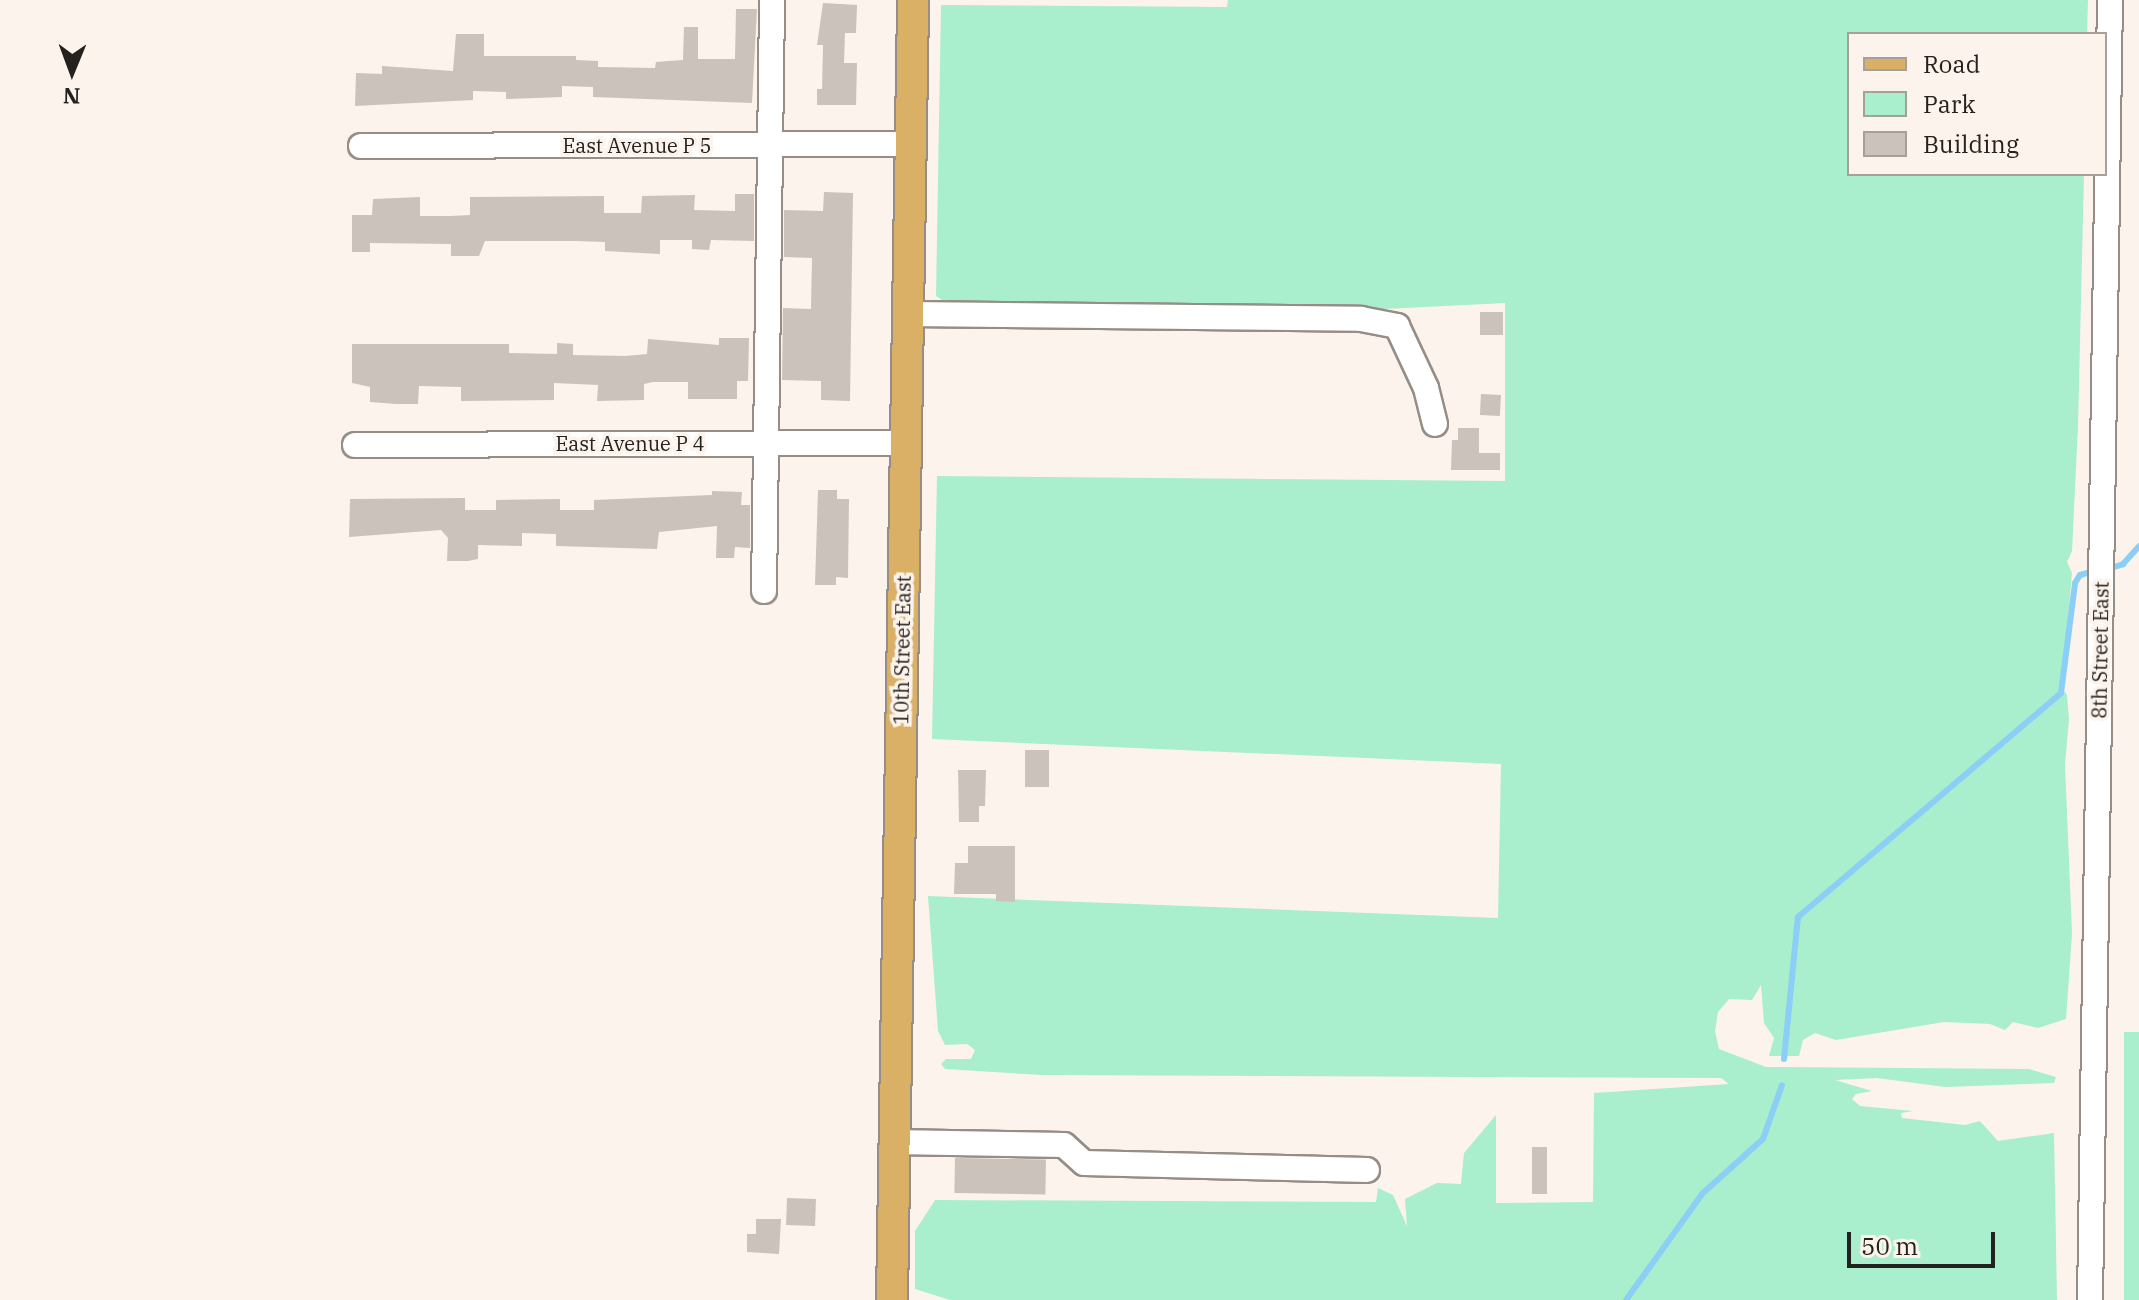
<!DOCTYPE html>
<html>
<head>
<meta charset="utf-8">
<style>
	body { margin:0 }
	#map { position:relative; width:2139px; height:1300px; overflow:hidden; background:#fcf3ec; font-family:"IBM Plex Serif",serif }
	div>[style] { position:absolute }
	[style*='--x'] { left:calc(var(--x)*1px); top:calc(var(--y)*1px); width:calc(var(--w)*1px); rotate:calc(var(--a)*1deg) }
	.green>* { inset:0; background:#a9eecd; transform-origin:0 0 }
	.stream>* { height:6px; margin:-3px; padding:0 3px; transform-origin:3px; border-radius:3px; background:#8ccff6 }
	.building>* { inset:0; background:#cbc2bb; transform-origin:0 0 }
	.roads { filter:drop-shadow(2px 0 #958d86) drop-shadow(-2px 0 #958d86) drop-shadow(0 2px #958d86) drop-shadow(0 -2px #958d86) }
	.minor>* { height:24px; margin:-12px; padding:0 12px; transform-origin:12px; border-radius:12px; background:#fff }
	.major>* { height:30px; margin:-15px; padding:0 15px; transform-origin:15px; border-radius:15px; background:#dab067 }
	span { translate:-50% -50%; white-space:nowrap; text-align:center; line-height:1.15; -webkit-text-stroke:7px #fcf3ec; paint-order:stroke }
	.street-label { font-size:20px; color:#24211e }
	.legend { position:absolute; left:1847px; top:32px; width:260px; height:144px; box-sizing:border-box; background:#fcf3ec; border:2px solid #a69f9a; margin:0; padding:10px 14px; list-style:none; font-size:24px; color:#24211e }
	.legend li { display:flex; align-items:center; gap:16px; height:40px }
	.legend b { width:40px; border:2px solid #a69f9a }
	.north { position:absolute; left:32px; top:32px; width:80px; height:80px; -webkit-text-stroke:6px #fcf3ec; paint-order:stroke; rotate:181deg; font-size:22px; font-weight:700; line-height:32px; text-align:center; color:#24211e }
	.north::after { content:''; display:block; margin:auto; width:28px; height:36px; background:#24211e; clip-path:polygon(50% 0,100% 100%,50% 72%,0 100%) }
	.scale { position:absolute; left:1847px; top:1232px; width:148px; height:36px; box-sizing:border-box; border:4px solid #24211e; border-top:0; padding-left:10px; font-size:24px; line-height:28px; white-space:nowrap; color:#24211e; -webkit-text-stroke:6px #fcf3ec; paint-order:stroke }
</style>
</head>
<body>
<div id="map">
	<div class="green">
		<div style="clip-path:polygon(1228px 0,2088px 0,2087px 34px,1849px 34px,1849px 174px,2084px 174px,2078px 427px,2072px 551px,2067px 562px,2072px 573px,2062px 688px,2067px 695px,2069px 719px,2065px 764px,2072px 934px,2066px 1019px,2038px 1028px,2013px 1022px,2005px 1030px,1990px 1024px,1944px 1022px,1836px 1040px,1815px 1033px,1803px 1040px,1799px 1056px,1769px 1056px,1774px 1038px,1764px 1023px,1761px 985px,1752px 1000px,1729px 999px,1718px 1012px,1715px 1031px,1719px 1049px,1766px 1067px,2029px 1069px,2056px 1077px,2054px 1083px,1945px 1087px,1877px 1078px,1835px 1080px,1872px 1091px,1856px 1094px,1852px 1099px,1860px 1106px,1913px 1111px,1901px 1113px,1902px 1118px,1965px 1125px,1980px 1121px,1998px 1141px,2054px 1133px,2057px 1300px,950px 1300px,915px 1289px,915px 1231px,935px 1200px,1376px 1202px,1378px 1188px,1393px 1195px,1407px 1226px,1405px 1199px,1437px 1183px,1461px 1184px,1464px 1153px,1496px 1115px,1496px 1203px,1593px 1202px,1594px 1093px,1729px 1084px,1721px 1078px,1042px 1075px,945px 1069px,941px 1064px,946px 1059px,971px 1059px,975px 1050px,967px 1044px,945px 1045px,938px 1031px,928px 896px,1498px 918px,1501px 764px,932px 739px,937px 476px,1505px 481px,1505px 303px,1384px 309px,947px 303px,936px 296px,941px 5px,1227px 7px)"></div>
		<div style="left:2124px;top:1032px;width:15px;height:268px"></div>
	</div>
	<div class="stream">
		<div style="--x:2108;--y:569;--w:16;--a:-18"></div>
		<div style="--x:2123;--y:564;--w:24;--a:-48"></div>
		<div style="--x:1784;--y:1059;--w:143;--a:-84.4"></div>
		<div style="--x:1798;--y:917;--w:345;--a:-40.4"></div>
		<div style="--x:2061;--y:693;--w:111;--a:-82.7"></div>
		<div style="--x:2075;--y:583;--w:9;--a:-58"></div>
		<div style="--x:2080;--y:575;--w:18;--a:-16"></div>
		<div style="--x:1626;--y:1300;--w:132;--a:-54.3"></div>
		<div style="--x:1703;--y:1193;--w:81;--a:-42"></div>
		<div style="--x:1763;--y:1139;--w:57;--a:-70.6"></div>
	</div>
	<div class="building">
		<div style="clip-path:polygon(823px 3px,857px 5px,856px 33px,845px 33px,844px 63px,857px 63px,856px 105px,817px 105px,817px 89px,822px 89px,823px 45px,817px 45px)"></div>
		<div style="clip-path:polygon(736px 9px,757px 9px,752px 103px,593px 97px,593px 87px,562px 86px,562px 97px,506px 99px,506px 92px,473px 91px,473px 100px,355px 106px,356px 73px,382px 74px,382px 66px,453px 71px,456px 34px,484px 34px,484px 56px,576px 56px,576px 60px,598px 61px,598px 67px,655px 68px,656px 62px,683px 60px,684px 27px,698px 27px,698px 59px,735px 59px)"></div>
		<div style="clip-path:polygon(824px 192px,853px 193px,850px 401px,821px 400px,821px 381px,782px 380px,783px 308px,811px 309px,812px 258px,784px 257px,784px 210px,823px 211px)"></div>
		<div style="clip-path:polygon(735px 194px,754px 194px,754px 241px,711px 240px,709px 250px,692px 249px,692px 240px,660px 240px,660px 254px,605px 251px,605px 242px,575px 241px,485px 241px,479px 256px,451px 256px,451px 244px,370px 243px,370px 252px,352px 252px,352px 215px,372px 215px,373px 199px,420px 197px,420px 216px,451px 216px,470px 215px,470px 197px,604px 196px,604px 213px,641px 213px,642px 196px,695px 195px,694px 210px,735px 211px)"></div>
		<div style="left:1480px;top:312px;width:23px;height:23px"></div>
		<div style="clip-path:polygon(719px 338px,749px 338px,748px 381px,737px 381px,737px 399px,688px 399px,688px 382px,653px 382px,644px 384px,644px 400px,597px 401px,598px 385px,554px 383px,554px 400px,461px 401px,461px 387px,419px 386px,418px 404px,396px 404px,370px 402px,370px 387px,352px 383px,352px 344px,509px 344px,509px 353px,557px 354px,557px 343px,573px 344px,573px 355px,625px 356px,647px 354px,648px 339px,719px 345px)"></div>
		<div style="left:1481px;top:394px;width:20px;height:21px;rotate:3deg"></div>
		<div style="clip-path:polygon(1458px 428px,1479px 428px,1479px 453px,1500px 453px,1500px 470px,1451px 470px,1452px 440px,1458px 440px)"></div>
		<div style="clip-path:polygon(818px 490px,837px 490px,837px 499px,849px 499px,848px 578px,836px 577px,836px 585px,815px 585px)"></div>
		<div style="clip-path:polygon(712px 491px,742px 492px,741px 505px,750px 505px,750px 548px,735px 547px,734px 558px,716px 558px,717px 526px,659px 532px,657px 549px,556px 546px,556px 534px,522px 533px,522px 546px,478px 545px,478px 559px,468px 561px,447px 561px,448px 538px,441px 530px,349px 537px,350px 499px,465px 498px,465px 510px,496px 510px,496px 500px,560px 499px,560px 510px,594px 510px,594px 500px,712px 495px)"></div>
		<div style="left:1025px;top:750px;width:24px;height:37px"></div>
		<div style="clip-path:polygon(958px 770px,986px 770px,985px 806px,979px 806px,979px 822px,959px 822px)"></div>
		<div style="clip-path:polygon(968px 846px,1015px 846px,1015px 902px,996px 901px,996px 894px,954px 894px,955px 863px,968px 863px)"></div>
		<div style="left:1532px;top:1147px;width:15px;height:47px"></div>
		<div style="left:955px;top:1158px;width:91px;height:35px;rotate:1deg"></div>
		<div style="left:787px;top:1198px;width:29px;height:27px;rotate:2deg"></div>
		<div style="clip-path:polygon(756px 1219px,781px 1219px,779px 1254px,747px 1252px,747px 1234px,756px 1234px)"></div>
	</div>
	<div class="roads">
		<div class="minor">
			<div style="--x:361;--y:146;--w:551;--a:-0.21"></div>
			<div style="--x:908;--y:314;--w:453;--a:0.6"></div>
			<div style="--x:1361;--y:319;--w:37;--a:11"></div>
			<div style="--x:1397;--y:326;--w:68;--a:64.9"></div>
			<div style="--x:1426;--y:388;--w:37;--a:76"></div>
			<div style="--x:355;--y:445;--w:551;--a:-0.21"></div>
			<div style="--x:764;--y:591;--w:591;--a:-89.22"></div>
			<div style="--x:894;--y:1142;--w:170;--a:1"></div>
			<div style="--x:1064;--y:1145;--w:27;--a:42"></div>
			<div style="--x:1084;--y:1163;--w:283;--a:1.4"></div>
			<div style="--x:2090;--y:1300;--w:1300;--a:-89.12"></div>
		</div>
		<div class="major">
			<div style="--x:892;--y:1300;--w:1300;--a:-89.07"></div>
		</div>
	</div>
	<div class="street-label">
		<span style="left:637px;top:145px">East Avenue P 5</span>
		<span style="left:630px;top:443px">East Avenue P 4</span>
		<span style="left:902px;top:650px;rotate:-89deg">10th Street East</span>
		<span style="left:2100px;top:650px;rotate:-89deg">8th Street East</span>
	</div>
	<ul class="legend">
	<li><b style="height:10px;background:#dab067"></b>Road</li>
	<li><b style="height:22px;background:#a9eecd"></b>Park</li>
	<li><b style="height:22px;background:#cbc2bb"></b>Building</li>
	</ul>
	<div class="north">N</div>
	<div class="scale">50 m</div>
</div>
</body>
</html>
